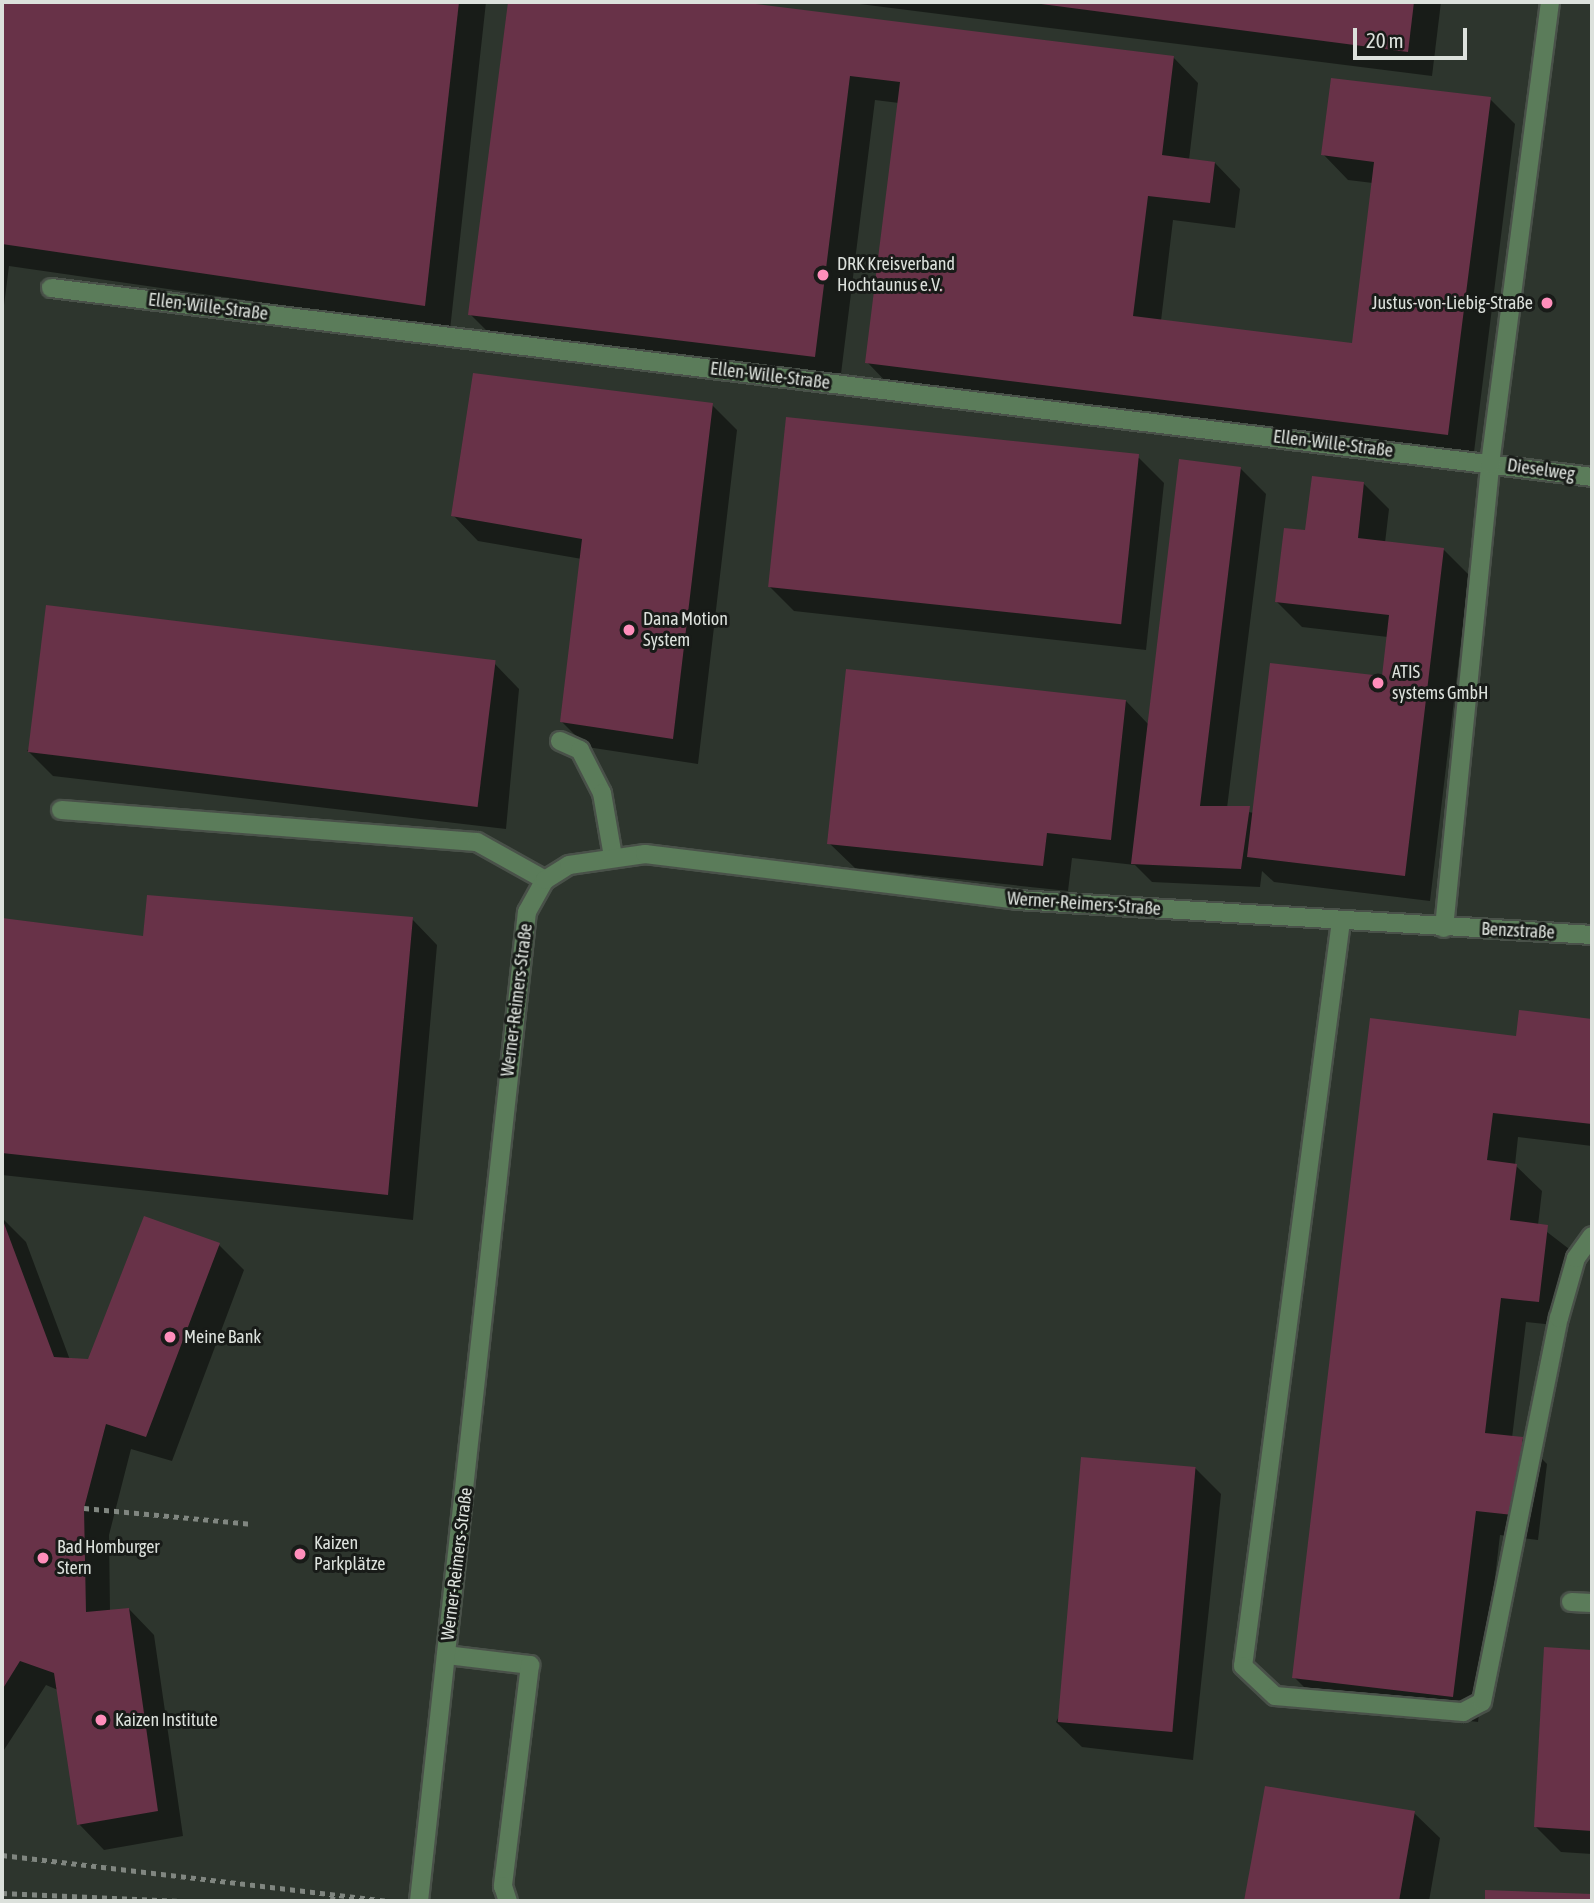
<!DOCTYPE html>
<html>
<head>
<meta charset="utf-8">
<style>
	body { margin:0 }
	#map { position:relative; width:1594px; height:1903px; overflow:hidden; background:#2d352d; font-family:"Asap Condensed",sans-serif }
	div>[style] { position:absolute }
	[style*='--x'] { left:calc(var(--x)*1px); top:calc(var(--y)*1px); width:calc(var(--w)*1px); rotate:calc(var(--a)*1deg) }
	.shadow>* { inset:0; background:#0007 }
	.building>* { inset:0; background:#683248; transform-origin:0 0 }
	.path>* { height:4.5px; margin-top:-2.25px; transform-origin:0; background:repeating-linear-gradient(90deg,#808680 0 5px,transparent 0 10px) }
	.roads { filter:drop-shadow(2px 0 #495149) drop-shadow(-2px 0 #495149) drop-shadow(0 2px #495149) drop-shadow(0 -2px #495149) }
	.minor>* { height:18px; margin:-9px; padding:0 9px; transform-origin:9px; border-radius:9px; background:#5b7c5a }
	.dots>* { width:19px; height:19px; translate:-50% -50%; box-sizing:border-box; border:4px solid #181b18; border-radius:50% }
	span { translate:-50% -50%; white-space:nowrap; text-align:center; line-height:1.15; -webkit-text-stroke:6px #181b18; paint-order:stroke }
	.poi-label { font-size:18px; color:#dce1dc }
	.left { translate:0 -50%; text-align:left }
	.right { translate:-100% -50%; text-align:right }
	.street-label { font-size:18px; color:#dce1dc }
	.frame { position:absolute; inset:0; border:4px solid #dce1dc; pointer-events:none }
	.scale { position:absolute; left:1353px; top:28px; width:114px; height:32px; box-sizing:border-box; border:4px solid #dce1dc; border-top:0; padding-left:9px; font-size:21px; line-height:24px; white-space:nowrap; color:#dce1dc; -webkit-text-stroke:5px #181b18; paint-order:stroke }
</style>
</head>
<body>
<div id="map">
	<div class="shadow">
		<div style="clip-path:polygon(2px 2px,486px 2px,450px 330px,9px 266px,2px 321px)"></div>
		<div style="clip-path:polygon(509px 2px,724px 2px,1173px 57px,1198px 83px,1189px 160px,1215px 163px,1240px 189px,1235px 228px,1173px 220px,1161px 321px,1353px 345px,1373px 183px,1348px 180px,1323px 154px,1490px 99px,1515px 124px,1473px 460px,892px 388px,867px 362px,899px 103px,875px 100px,840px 382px,496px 340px,470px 314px)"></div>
		<div style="clip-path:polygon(844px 2px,1441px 2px,1432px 76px)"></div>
		<div style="clip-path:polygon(712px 405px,737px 430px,698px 764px,587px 747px,562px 722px,582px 559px,478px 541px,453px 515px)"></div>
		<div style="clip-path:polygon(1139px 458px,1164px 483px,1146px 650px,794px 611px,769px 586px)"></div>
		<div style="clip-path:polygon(1240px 468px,1266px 494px,1227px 808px,1254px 813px,1384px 678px,1388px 637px,1302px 627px,1276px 601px,1307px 532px,1363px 483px,1389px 509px,1385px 543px,1444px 550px,1469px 575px,1430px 901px,1274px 882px,1262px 871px,1260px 887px,1152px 882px,1135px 865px,1072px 858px,1068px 891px,855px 868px,829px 843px,1126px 701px,1149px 725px)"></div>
		<div style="clip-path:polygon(494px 663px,519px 689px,506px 829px,53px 776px,27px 750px)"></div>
		<div style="clip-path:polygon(2px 919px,145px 938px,412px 919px,437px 945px,413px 1220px,2px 1175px)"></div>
		<div style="clip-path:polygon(1521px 1012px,1592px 1021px,1592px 1146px,1518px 1137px,1515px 1165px,1542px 1191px,1538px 1225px,1573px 1252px,1564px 1326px,1526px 1322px,1512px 1438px,1522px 1439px,1547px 1464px,1538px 1540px,1500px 1535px,1478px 1722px,1319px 1702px,1294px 1677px,1518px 1037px)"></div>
		<div style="clip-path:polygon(2px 1218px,26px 1242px,70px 1360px,89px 1361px,219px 1245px,244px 1270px,172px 1461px,131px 1449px,109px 1535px,110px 1611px,129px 1609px,154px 1635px,183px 1836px,104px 1850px,79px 1824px,58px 1690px,46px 1685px,2px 1753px)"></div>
		<div style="clip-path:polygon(1195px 1468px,1221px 1494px,1193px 1760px,1082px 1747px,1056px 1722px)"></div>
		<div style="clip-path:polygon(1546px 1649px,1592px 1652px,1592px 1854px,1561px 1852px,1536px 1827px)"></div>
		<div style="clip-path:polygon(1266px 1788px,1414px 1813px,1440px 1838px,1429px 1901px,1246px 1901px)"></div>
		<div style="clip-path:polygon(1487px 1892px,1592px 1896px,1592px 1901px,1487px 1901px)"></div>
	</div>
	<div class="building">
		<div style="clip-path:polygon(2px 2px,459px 2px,425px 306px,2px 244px)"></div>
		<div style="clip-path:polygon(508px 2px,739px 2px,1174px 56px,1162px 155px,1215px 162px,1210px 203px,1148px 196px,1133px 316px,1352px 343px,1374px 162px,1321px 155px,1331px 78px,1491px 97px,1448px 435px,865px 363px,900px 82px,850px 76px,815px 357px,468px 315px)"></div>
		<div style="clip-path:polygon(1026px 2px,1414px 2px,1408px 52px)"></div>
		<div style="clip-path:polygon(473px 373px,713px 403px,673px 739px,560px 722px,582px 539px,451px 516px)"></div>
		<div style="left:786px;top:417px;width:355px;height:171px;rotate:6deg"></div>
		<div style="clip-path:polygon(1179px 459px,1241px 467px,1200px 806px,1250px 806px,1241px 869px,1131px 864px)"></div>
		<div style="clip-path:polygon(1312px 476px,1364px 482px,1358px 538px,1444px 548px,1405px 876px,1247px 857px,1270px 663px,1382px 676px,1389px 615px,1275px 602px,1284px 528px,1305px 530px)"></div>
		<div style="left:46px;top:605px;width:453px;height:148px;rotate:7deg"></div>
		<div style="clip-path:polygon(846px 669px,1126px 700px,1111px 840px,1047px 833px,1043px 866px,827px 844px)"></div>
		<div style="clip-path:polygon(147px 895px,413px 917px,388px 1195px,2px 1153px,2px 918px,143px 936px)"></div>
		<div style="clip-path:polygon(1519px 1010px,1592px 1019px,1592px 1124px,1493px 1113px,1487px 1160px,1517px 1164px,1510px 1220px,1548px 1225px,1539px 1302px,1501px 1298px,1485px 1433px,1523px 1437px,1513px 1515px,1476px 1511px,1453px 1697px,1292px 1678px,1370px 1018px,1516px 1036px)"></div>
		<div style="clip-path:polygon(144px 1216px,220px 1243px,146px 1437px,106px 1424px,84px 1508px,86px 1612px,129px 1608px,158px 1811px,77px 1825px,54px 1673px,20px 1661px,2px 1690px,2px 1218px,54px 1357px,88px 1359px)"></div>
		<div style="left:1081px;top:1457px;width:115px;height:266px;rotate:5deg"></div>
		<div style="clip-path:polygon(1544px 1647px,1592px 1650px,1592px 1831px,1534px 1827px)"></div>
		<div style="clip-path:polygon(1265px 1786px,1415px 1811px,1399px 1901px,1244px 1901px)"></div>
		<div style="clip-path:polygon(1485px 1890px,1592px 1894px,1592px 1901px,1485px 1901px)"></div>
	</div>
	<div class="path">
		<div style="--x:84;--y:1508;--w:169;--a:5.4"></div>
		<div style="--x:2;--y:1855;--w:389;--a:6.8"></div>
		<div style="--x:2;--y:1893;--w:179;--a:2.6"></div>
		<div style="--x:332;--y:1901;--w:7;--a:-82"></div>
	</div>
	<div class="roads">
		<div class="minor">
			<div style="--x:51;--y:288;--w:1553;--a:6.99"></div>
			<div style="--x:560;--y:741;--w:22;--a:24"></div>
			<div style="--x:580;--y:750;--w:48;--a:62.9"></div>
			<div style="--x:602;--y:793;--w:65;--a:80.2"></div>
			<div style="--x:61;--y:810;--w:417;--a:4.4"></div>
			<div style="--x:477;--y:842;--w:78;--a:29.2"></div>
			<div style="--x:1341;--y:921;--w:751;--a:97.49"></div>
			<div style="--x:1243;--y:1666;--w:44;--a:43.2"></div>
			<div style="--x:1275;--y:1696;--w:189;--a:4.9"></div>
			<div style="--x:1463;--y:1712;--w:21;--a:-28"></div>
			<div style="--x:1482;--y:1702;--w:392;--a:-78.7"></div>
			<div style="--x:1559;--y:1318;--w:62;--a:-74.2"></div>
			<div style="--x:1576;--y:1258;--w:27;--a:-54"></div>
			<div style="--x:1444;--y:928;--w:466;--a:-84.3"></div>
			<div style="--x:1490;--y:464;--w:466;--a:-82.6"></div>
			<div style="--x:1571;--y:1602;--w:21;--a:3"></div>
			<div style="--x:446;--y:1655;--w:85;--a:6.8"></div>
			<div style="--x:530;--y:1665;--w:223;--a:97"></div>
			<div style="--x:503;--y:1886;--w:16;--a:72"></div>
			<div style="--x:419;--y:1901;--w:995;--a:-83.77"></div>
			<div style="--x:527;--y:912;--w:37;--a:-61"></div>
			<div style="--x:545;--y:880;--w:28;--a:-32"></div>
			<div style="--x:569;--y:865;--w:77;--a:-8.2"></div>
			<div style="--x:645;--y:854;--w:375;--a:7"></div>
			<div style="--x:1017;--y:900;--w:576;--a:3.48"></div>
		</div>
	</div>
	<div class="dots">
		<div style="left:823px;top:275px;background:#ff8ebb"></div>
		<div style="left:1547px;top:303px;background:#ff8ebb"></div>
		<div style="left:629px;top:630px;background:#ff8ebb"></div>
		<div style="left:1378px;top:683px;background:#ff8ebb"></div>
		<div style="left:170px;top:1337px;background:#ff8ebb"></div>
		<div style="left:300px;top:1554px;background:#ff8ebb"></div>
		<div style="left:43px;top:1558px;background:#ff8ebb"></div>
		<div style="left:101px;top:1720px;background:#ff8ebb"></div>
	</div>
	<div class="poi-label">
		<span class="left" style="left:837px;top:275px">DRK Kreisverband<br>Hochtaunus e.V.</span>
		<span class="right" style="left:1533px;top:303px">Justus-von-Liebig-Straße</span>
		<span class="left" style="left:643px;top:630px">Dana Motion<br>System</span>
		<span class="left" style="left:1392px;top:683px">ATIS<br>systems GmbH</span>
		<span class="left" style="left:184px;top:1337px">Meine Bank</span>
		<span class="left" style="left:314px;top:1554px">Kaizen<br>Parkplätze</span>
		<span class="left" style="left:57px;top:1558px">Bad Homburger<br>Stern</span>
		<span class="left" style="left:115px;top:1720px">Kaizen Institute</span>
	</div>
	<div class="street-label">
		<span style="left:208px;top:307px;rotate:7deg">Ellen-Wille-Straße</span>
		<span style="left:770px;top:376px;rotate:7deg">Ellen-Wille-Straße</span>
		<span style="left:1333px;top:444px;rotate:7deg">Ellen-Wille-Straße</span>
		<span style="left:1541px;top:470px;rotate:8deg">Dieselweg</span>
		<span style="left:1084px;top:904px;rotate:4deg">Werner-Reimers-Straße</span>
		<span style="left:1518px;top:931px;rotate:3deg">Benzstraße</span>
		<span style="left:517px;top:1000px;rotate:-83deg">Werner-Reimers-Straße</span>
		<span style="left:457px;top:1564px;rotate:-83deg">Werner-Reimers-Straße</span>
	</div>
	<div class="frame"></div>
	<div class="scale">20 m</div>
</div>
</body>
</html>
